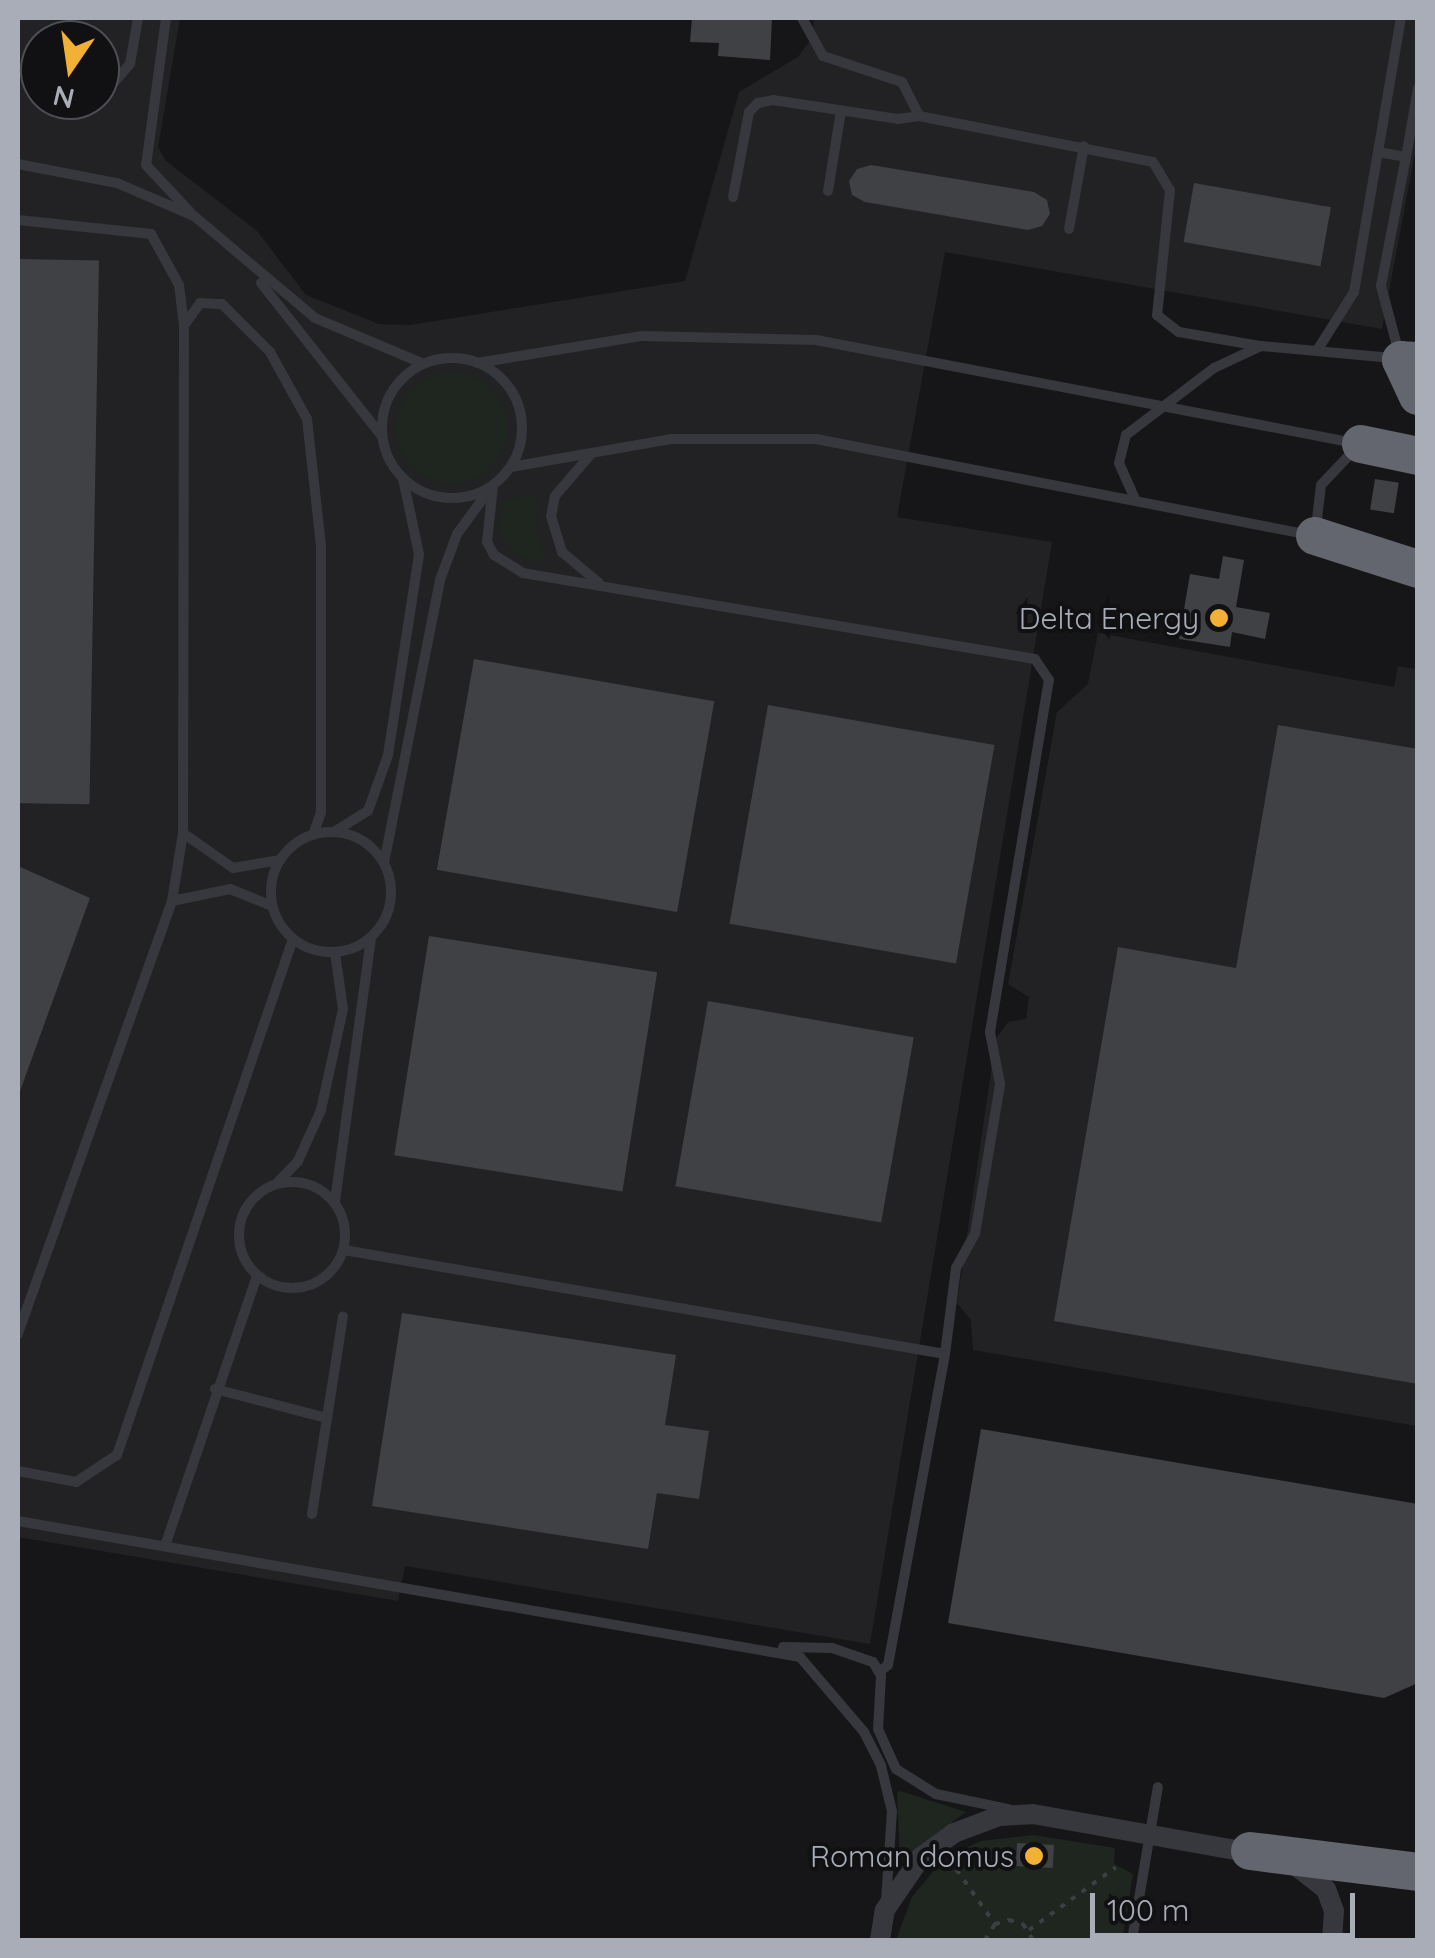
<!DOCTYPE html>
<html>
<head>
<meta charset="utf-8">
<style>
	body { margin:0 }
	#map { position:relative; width:1435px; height:1958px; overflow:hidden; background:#161618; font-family:Quicksand,sans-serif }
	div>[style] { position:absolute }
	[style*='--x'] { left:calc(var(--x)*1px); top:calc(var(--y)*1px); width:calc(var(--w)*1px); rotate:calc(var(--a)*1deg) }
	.built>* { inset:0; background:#222225 }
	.green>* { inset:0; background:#1e261f }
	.round { border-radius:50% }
	.building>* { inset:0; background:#404145; transform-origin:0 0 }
	.path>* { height:4px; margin-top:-2px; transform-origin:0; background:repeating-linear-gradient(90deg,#3d3f44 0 5px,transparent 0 13px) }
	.lane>* { height:10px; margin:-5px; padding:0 5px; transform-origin:5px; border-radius:5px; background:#37383d }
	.lane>.ring { margin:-5px; padding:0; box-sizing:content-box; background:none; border:10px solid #37383d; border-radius:50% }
	.street>* { height:20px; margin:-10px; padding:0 10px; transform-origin:10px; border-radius:10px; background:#37383d }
	.highway>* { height:38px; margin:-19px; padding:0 19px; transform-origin:19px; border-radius:19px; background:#63666e }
	.dots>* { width:28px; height:28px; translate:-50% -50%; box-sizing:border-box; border:5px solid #111113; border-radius:50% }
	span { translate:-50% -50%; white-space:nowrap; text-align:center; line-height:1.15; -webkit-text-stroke:8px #111113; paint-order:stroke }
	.poi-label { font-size:30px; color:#a8adb8 }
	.right { translate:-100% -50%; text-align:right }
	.frame { position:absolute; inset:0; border:20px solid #a8adb8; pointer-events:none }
	.north { position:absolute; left:20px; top:20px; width:100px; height:100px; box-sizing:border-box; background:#111113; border:2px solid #4d4f55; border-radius:50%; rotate:193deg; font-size:28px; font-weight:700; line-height:40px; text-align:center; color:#a8adb8 }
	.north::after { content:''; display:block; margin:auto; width:35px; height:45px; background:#f2b134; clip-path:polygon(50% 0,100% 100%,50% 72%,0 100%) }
	.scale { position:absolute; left:1090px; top:1893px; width:265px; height:45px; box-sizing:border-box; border:5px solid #a8adb8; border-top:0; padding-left:12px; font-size:30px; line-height:35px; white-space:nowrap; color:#a8adb8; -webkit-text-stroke:8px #111113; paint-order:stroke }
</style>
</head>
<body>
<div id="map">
	<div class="built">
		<div style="clip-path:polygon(evenodd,18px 18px,180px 18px,158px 147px,166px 161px,257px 231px,306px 295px,379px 324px,410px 325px,685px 281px,739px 92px,798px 57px,812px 38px,814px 18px,1417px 18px,1417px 142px,1382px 329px,945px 252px,897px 517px,1052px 542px,870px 1644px,405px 1566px,398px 1601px,18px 1537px,18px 18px,40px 40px,100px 40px,100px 100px,40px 100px,40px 40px)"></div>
		<div style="clip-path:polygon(1098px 633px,1394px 687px,1398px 666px,1417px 669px,1417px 1426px,973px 1350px,971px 1320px,957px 1303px,996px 1038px,1008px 1022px,1026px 1019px,1029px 997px,1008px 984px,1057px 712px,1088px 684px)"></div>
	</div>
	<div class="green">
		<div class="round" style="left:396px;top:372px;width:112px;height:112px"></div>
		<div style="clip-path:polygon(531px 493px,540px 499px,536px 525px,547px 564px,517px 557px,496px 529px,503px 502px)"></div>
		<div style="clip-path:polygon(900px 1791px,966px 1812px,900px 1861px,897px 1793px)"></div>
		<div style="clip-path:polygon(1033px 1835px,1115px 1848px,1114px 1864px,1133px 1874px,1122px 1940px,896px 1940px,912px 1897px,936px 1868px,952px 1871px,960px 1851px,981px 1841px)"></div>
	</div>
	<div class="building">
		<div style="clip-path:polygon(692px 18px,772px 18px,770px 60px,718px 56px,719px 43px,690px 42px)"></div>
		<div style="clip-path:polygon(871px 165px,1034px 192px,1047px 200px,1050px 214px,1042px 226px,1028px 230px,865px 202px,852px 195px,849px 181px,857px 169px)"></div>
		<div style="left:1194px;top:183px;width:139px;height:60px;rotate:10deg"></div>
		<div style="left:18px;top:259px;width:81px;height:544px;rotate:1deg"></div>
		<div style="left:1375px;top:479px;width:24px;height:31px;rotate:9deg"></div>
		<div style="clip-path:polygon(1223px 556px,1244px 560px,1236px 607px,1270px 613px,1265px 639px,1232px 632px,1230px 647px,1179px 639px,1190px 574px,1219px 579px)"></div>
		<div style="left:474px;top:659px;width:244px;height:214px;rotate:10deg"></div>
		<div style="left:768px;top:705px;width:230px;height:222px;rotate:10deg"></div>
		<div style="clip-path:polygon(1278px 725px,1418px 749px,1418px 1384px,1054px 1321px,1118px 947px,1236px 968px)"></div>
		<div style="clip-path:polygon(18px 866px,90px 898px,19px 1094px,18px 1094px)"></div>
		<div style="left:429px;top:936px;width:231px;height:222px;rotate:9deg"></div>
		<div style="left:708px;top:1001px;width:209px;height:188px;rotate:10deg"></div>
		<div style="clip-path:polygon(402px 1313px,676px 1355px,665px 1425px,709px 1431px,699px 1499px,657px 1493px,648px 1549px,372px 1506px)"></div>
		<div style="clip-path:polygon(981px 1429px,1418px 1504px,1418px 1683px,1384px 1698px,948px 1623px)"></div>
		<div style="left:1017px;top:1843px;width:37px;height:23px;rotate:3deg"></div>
	</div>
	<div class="path">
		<div style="--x:949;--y:1859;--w:80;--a:54.7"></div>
		<div style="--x:1029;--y:1930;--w:107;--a:-35.9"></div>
		<div style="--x:985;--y:1940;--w:19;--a:-58"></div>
		<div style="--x:995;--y:1924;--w:15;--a:-16"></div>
		<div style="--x:1009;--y:1920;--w:15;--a:16"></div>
		<div style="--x:1023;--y:1924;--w:19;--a:58"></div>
	</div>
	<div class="lane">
		<div style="--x:166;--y:18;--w:148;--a:97.7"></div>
		<div style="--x:146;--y:165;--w:64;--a:46.9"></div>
		<div style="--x:802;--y:18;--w:43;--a:61.1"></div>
		<div style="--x:823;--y:56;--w:83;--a:18.2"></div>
		<div style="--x:902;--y:82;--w:38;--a:63"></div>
		<div style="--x:919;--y:116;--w:238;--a:11.1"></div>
		<div style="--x:1153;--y:162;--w:33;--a:59"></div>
		<div style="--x:1170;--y:190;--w:126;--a:95.9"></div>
		<div style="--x:1157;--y:315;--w:28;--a:38"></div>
		<div style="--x:1179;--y:332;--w:82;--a:9.8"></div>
		<div style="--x:18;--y:72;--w:22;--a:10"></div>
		<div style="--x:100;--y:86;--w:9;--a:13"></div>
		<div style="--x:109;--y:88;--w:32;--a:-49"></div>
		<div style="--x:130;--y:64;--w:47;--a:-80.1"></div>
		<div style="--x:1378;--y:152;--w:136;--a:-80.3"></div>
		<div style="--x:1406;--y:157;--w:70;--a:-80.1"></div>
		<div style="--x:18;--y:164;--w:101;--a:10.9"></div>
		<div style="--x:117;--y:183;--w:84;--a:23.2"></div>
		<div style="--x:194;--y:216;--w:158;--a:40.1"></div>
		<div style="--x:315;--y:318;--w:118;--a:22.9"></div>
		<div style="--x:828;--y:191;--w:81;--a:-80.8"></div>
		<div style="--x:733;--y:197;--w:86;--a:-79.3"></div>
		<div style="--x:749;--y:112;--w:13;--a:-45"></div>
		<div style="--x:758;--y:103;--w:15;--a:-11"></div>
		<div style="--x:773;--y:100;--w:126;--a:8.6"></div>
		<div style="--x:898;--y:119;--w:21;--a:-8"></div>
		<div style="--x:18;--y:220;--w:134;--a:6"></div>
		<div style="--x:151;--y:234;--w:58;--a:61.2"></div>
		<div style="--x:179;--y:285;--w:40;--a:82.9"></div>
		<div style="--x:184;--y:325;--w:508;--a:90.11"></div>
		<div style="--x:183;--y:833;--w:69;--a:99.2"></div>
		<div style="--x:172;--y:901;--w:460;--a:109.6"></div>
		<div style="--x:1069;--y:229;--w:84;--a:-79.8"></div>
		<div style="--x:261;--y:283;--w:195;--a:51.7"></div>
		<div style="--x:185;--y:324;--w:26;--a:-54"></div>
		<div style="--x:200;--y:303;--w:22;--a:3"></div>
		<div style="--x:222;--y:304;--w:68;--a:45"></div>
		<div style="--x:270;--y:352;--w:77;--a:61.1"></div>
		<div style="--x:307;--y:419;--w:128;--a:83.7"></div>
		<div style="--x:321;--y:546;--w:266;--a:90"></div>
		<div style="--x:321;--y:812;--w:24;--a:109"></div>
		<div style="--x:1318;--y:349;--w:67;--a:-57.7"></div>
		<div style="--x:1354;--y:292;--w:142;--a:-80.3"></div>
		<div style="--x:1378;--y:152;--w:28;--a:10"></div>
		<div style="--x:1406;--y:157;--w:131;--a:101"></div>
		<div style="--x:1381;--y:286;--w:69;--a:75"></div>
		<div class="ring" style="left:382px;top:358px;width:130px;height:130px"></div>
		<div style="--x:477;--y:363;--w:166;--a:-9.3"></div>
		<div style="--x:641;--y:336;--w:175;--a:1.3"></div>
		<div style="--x:816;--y:340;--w:549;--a:10.82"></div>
		<div style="--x:591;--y:454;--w:55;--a:130.6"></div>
		<div style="--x:555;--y:496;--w:20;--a:101"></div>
		<div style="--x:551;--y:516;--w:38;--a:73"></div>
		<div style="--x:562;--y:552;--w:48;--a:40"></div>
		<div style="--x:511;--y:467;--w:162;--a:-9.9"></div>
		<div style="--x:671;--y:439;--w:145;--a:0"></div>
		<div style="--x:816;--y:439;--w:508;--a:11"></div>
		<div style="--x:1315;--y:536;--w:51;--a:-83.3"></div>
		<div style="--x:1321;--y:485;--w:51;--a:-46.6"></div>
		<div style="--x:1135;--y:499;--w:39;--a:-114"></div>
		<div style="--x:1119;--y:463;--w:29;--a:-76"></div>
		<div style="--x:1126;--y:435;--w:111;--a:-37.3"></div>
		<div style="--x:1214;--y:368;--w:52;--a:-25.1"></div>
		<div style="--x:1261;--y:346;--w:132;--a:5.2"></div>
		<div class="ring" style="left:271px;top:832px;width:110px;height:110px"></div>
		<div style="--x:334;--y:832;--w:40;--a:-32"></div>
		<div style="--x:368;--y:811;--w:59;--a:-70.3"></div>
		<div style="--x:388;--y:755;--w:203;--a:-81.2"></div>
		<div style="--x:419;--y:554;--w:77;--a:-102"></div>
		<div style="--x:183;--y:833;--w:61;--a:35"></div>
		<div style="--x:233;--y:868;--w:48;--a:-9.7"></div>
		<div style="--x:384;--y:863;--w:288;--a:-78.8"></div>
		<div style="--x:440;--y:580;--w:49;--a:-69.7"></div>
		<div style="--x:457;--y:534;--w:56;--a:-53.7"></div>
		<div style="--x:172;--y:901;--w:59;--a:-11.7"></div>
		<div style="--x:230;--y:889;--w:45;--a:22"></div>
		<div class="ring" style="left:239px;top:1182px;width:96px;height:96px"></div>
		<div style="--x:277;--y:1183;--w:30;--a:-46"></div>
		<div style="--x:298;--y:1161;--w:56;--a:-65.7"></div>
		<div style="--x:321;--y:1110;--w:103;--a:-77.7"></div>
		<div style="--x:343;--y:1009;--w:57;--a:-98.1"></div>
		<div style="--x:335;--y:1201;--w:265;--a:-82.2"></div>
		<div style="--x:344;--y:1250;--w:610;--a:9.82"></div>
		<div style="--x:945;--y:1354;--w:87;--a:-82.7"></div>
		<div style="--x:956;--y:1268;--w:39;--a:-61"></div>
		<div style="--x:975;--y:1234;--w:152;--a:-80.5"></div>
		<div style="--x:1000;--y:1084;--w:53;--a:-100.9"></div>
		<div style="--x:990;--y:1032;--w:357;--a:-80.5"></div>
		<div style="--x:1049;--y:680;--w:25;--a:-124"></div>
		<div style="--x:1035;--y:659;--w:519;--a:-170.47"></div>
		<div style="--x:523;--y:573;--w:34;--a:-148"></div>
		<div style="--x:494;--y:555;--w:15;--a:-118"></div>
		<div style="--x:487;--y:542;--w:56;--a:-83.9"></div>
		<div style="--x:215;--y:1389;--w:116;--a:14.5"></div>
		<div style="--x:18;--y:1471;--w:59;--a:10.7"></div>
		<div style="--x:76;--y:1482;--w:49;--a:-33.4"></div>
		<div style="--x:117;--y:1455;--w:545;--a:-71.17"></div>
		<div style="--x:312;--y:1514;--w:200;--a:-81.1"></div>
		<div style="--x:18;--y:1521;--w:794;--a:9.87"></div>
		<div style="--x:800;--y:1657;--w:99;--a:49.5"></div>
		<div style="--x:864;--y:1732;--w:38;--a:63"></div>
		<div style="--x:881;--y:1766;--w:46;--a:76.3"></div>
		<div style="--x:892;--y:1811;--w:90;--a:93.8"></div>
		<div style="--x:165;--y:1546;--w:285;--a:-71.2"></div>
		<div style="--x:783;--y:1647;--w:49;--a:1.2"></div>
		<div style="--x:832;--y:1648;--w:43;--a:18.9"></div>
		<div style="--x:873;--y:1662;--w:16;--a:60"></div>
		<div style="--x:881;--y:1676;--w:53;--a:93.2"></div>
		<div style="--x:878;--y:1729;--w:44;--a:65.8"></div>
		<div style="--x:896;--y:1769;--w:47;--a:32"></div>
		<div style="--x:936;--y:1794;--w:74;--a:11.8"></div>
		<div style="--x:879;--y:1672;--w:11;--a:-38"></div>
		<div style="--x:888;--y:1665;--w:316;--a:-79.6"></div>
		<div style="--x:1132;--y:1940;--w:155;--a:-80.4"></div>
	</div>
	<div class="street">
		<div style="--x:1295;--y:1865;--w:39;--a:38"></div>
		<div style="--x:1326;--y:1889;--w:23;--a:70"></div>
		<div style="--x:1334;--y:1911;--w:29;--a:94"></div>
		<div style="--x:880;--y:1940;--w:30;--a:-81"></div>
		<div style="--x:885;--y:1910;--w:64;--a:-55.8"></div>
		<div style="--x:921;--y:1857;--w:41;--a:-36"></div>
		<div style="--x:954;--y:1833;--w:48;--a:-20.7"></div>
		<div style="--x:999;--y:1816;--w:34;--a:-3"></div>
		<div style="--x:1033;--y:1814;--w:229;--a:10.1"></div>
	</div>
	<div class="highway">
		<div style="--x:1418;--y:361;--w:17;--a:-177"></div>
		<div style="--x:1401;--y:360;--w:40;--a:65"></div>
		<div style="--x:1361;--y:444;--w:58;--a:11.9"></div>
		<div style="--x:1315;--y:536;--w:108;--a:17.8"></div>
		<div style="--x:1250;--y:1851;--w:169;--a:7.1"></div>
	</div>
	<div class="dots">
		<div style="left:1219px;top:618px;background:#f2b134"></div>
		<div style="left:1034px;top:1856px;background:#f2b134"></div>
	</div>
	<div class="poi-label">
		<span class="right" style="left:1199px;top:618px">Delta Energy</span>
		<span class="right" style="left:1014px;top:1856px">Roman domus</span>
	</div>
	<div class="frame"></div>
	<div class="north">N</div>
	<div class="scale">100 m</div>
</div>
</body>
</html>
